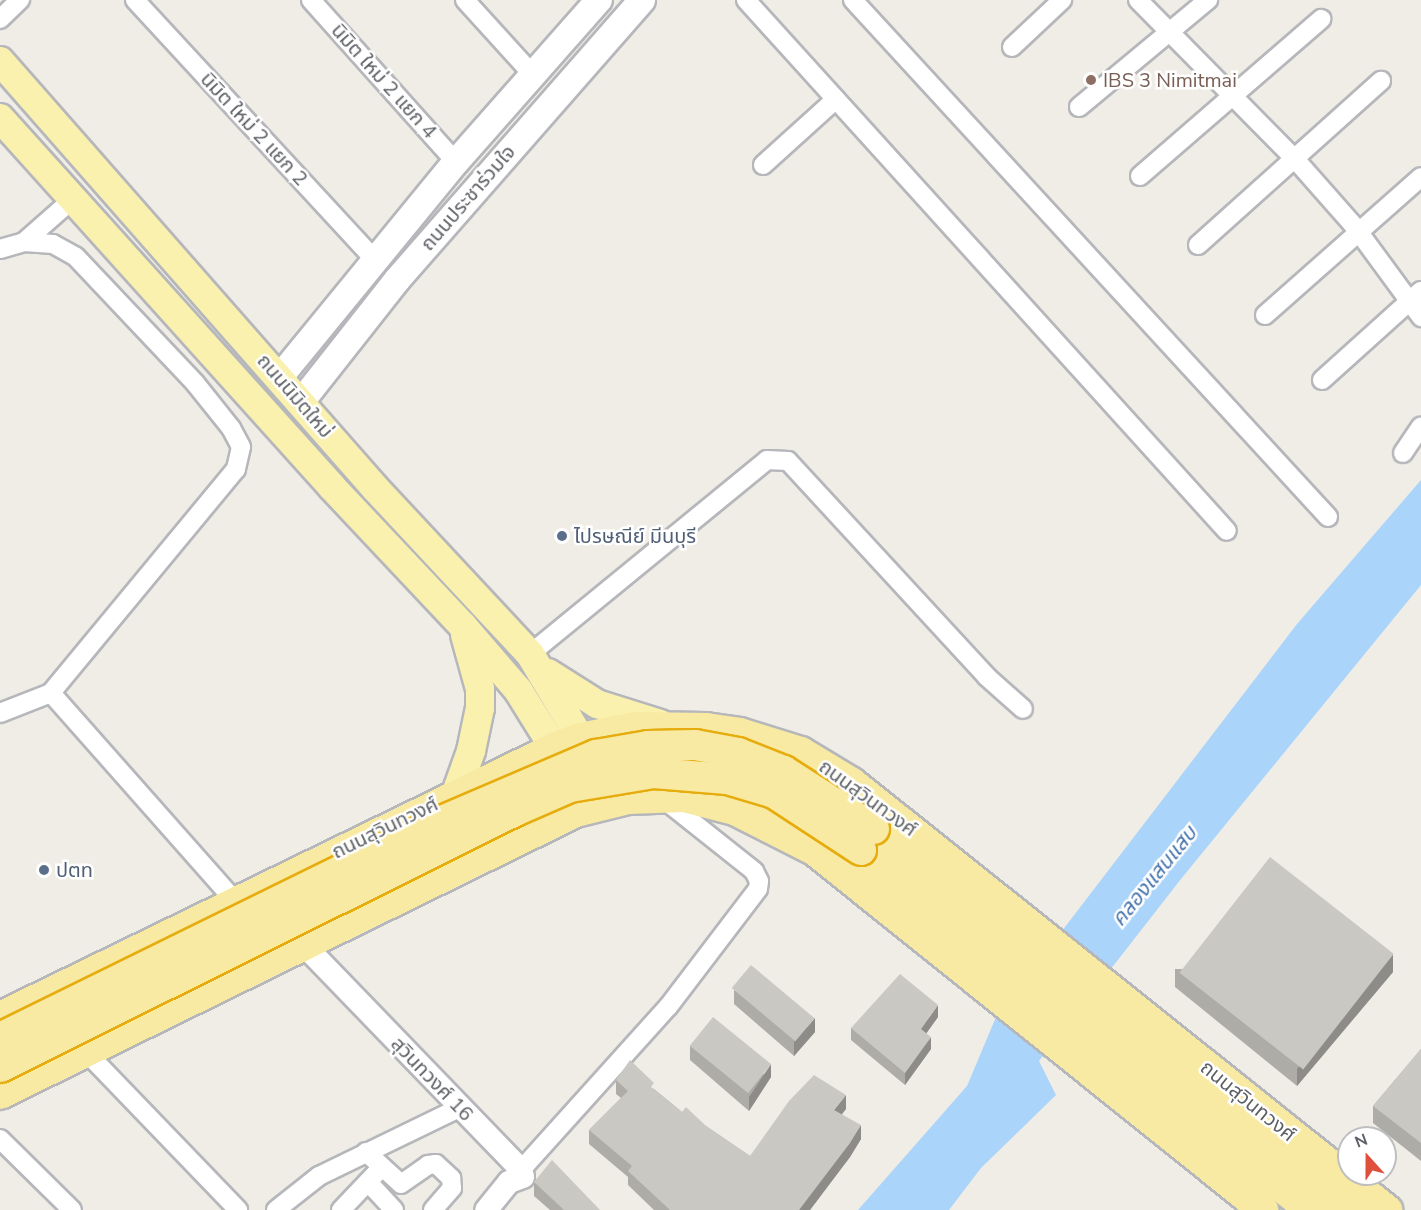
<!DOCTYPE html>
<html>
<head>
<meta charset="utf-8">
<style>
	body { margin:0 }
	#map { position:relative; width:1421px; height:1210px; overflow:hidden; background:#efede6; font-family:"Nunito Sans","Noto Sans Thai",sans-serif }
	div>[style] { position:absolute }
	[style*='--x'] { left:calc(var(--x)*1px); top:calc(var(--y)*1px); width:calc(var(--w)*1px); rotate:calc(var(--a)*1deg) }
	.water>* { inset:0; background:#aad4fa }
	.roads { filter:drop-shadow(2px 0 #b6b7bb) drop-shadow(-2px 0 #b6b7bb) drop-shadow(0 2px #b6b7bb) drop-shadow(0 -2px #b6b7bb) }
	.minor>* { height:18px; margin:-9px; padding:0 9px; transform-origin:9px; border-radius:9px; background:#fff }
	.tertiary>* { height:22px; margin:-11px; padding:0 11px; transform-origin:11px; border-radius:11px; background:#fff }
	.secondary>* { height:26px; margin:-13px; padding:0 13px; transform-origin:13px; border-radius:13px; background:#fff }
	.primary>* { height:28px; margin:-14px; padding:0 14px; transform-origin:14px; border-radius:14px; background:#faf1af }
	.trunk>* { height:30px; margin:-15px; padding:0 15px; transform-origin:15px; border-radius:15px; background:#f8eaa2 }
	.bridges { filter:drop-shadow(2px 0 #e6ac0e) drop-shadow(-2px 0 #e6ac0e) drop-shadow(0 2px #e6ac0e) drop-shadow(0 -2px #e6ac0e) }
	.trunk-bridge>* { height:30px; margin:-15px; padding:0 15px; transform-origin:15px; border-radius:15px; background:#f8eaa2 }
	.wall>* { inset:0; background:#aeaca7 }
	.shaded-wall>* { inset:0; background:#8d8c88 }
	.building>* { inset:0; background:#cac8c2; transform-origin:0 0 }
	.dots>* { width:16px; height:16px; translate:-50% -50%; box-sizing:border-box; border:3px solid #fff; border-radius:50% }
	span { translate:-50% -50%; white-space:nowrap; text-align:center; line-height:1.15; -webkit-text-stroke:5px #fff; paint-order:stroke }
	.education-label { font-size:20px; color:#785e54 }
	.left { translate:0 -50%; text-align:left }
	.street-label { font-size:20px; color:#5d6065 }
	.service-label { font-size:20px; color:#4e5e75 }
	.water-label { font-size:21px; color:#4774ac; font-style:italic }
	.north { position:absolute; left:1337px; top:1126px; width:60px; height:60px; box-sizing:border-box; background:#fff; border:2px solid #bebfc1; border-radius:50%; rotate:339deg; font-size:16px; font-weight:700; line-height:24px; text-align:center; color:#5d6065 }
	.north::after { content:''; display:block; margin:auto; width:21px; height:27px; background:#df4f3b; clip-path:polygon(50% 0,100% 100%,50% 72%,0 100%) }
</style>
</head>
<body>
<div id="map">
	<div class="water">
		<div style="clip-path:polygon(1421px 480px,1421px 585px,1181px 879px,1039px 1061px,1056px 1095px,981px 1168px,949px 1210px,858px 1210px,967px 1086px,996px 1017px,1297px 624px)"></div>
	</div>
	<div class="roads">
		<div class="minor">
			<div style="--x:135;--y:0;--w:352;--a:47.3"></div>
			<div style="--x:311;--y:0;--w:217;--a:48.2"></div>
			<div style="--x:465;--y:0;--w:101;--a:47.8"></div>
			<div style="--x:746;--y:0;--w:716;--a:47.83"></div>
			<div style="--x:853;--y:0;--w:702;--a:47.42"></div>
			<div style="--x:1138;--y:0;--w:223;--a:45.4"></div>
			<div style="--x:1295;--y:159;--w:91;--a:48.6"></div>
			<div style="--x:1355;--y:227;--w:112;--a:53.7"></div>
			<div style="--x:0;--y:19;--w:28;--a:-44"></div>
			<div style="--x:1012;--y:47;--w:69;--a:-43.2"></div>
			<div style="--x:1079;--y:107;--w:168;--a:-39.7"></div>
			<div style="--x:763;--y:165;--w:98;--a:-42.1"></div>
			<div style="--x:1140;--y:176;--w:240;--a:-40.9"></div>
			<div style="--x:24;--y:242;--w:65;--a:-41.3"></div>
			<div style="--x:1198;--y:245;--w:246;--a:-41.9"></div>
			<div style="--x:0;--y:249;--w:25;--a:-16"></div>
			<div style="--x:24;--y:242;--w:29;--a:4"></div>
			<div style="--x:53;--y:244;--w:26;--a:29"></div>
			<div style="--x:76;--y:257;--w:173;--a:46.6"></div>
			<div style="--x:195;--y:383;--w:58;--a:51.3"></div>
			<div style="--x:231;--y:428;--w:21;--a:62"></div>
			<div style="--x:241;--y:447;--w:23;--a:103"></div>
			<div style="--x:236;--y:469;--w:291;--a:129.6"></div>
			<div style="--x:51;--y:693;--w:279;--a:48.5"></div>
			<div style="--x:1265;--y:315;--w:208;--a:-41.5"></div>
			<div style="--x:1322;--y:380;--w:133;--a:-42"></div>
			<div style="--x:1403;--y:453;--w:32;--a:-56"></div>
			<div style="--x:530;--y:654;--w:306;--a:-39.3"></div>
			<div style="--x:767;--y:460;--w:21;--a:3"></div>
			<div style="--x:788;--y:461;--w:294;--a:47.3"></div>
			<div style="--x:987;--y:677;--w:48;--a:41.6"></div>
			<div style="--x:0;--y:713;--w:55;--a:-21.4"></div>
			<div style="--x:87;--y:1053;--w:218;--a:46.1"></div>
			<div style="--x:0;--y:1139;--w:101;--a:44.6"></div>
			<div style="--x:366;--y:1152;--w:47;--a:42.4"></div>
			<div style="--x:401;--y:1184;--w:33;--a:-35"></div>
			<div style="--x:428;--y:1165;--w:8;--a:-7"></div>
			<div style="--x:436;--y:1164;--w:21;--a:43"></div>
			<div style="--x:451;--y:1178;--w:10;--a:84"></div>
			<div style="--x:452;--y:1188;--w:29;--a:131"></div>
			<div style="--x:521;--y:1170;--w:219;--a:-48"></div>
			<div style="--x:668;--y:1007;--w:148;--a:-52.7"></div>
			<div style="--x:758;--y:889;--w:8;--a:-83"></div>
			<div style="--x:759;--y:881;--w:11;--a:-117"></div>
			<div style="--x:754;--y:871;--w:119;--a:-141.5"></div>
			<div style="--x:368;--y:1182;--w:38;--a:47"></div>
			<div style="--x:276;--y:1210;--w:55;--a:-38.3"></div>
			<div style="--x:319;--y:1176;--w:156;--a:-25.9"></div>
			<div style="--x:341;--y:1210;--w:58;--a:-46.4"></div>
		</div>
		<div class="tertiary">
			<div style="--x:304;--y:945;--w:313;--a:46"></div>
			<div style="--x:521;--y:1170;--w:7;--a:74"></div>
			<div style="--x:523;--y:1177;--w:15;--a:160"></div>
			<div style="--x:509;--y:1182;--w:36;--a:129"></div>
		</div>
		<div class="secondary">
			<div style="--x:279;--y:378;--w:279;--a:-50.7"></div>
			<div style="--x:456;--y:162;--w:216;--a:-48.6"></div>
			<div style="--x:301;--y:402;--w:155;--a:-51.8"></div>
			<div style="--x:397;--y:280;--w:372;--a:-48.8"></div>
		</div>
		<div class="primary">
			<div style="--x:0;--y:61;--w:568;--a:48.71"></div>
			<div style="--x:375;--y:488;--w:227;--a:47"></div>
			<div style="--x:530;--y:654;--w:98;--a:59.2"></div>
			<div style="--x:0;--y:118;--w:496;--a:48"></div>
			<div style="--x:332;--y:487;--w:190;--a:46.7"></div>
			<div style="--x:462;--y:625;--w:86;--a:49.3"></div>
			<div style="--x:518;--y:690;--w:68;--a:58.2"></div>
			<div style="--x:548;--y:673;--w:58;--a:32.3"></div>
			<div style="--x:597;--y:704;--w:66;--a:17.6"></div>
			<div style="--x:456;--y:793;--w:45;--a:-70.3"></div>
			<div style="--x:471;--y:751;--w:44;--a:-78.2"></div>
			<div style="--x:480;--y:708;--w:19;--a:-90"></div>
			<div style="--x:480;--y:689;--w:56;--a:-105.5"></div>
		</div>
		<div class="trunk">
			<div style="--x:874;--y:829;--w:608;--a:38.79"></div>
			<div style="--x:861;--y:850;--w:576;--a:38.72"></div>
			<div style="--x:0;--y:1017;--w:616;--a:-25.9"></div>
			<div style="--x:554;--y:748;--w:28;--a:-21"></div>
			<div style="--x:580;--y:738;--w:57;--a:-11.1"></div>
			<div style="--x:636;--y:727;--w:70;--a:0.8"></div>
			<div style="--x:706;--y:728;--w:34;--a:8"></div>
			<div style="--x:740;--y:733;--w:64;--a:17.3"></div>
			<div style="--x:801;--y:752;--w:60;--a:31.3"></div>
			<div style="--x:852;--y:783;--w:685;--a:38.59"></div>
			<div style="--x:0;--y:1094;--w:641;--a:-26.09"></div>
			<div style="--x:576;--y:812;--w:54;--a:-14"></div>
			<div style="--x:628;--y:799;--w:56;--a:-2"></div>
			<div style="--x:684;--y:797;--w:53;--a:14.3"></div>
			<div style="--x:735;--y:810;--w:89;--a:26.9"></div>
			<div style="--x:814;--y:850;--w:576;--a:38.72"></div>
		</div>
	</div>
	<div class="bridges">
		<div class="trunk-bridge">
			<div style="--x:0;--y:1038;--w:479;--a:-26.2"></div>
			<div style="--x:430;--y:826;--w:181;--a:-23.2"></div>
			<div style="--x:596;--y:755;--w:53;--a:-9.8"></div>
			<div style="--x:648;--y:746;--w:47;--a:-1.2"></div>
			<div style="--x:695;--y:745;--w:44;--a:10.5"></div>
			<div style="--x:738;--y:753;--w:49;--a:21.4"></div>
			<div style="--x:784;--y:771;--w:107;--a:32.8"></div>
			<div style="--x:0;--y:1067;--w:575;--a:-26.43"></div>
			<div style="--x:515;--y:811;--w:60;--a:-23.6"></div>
			<div style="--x:570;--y:787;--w:85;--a:-9.5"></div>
			<div style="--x:654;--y:773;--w:73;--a:4.7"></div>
			<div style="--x:727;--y:779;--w:49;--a:16.6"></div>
			<div style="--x:774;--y:793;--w:104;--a:33.2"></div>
		</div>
	</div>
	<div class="wall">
		<div style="clip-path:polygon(1175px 969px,1393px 972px,1297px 1086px,1175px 987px)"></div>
		<div style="clip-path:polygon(734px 990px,815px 1032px,794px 1056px,734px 1004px)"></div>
		<div style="clip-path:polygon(938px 1017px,926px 1033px,931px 1049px,905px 1085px,851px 1040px,851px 1028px)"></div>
		<div style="clip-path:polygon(690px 1046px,771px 1077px,749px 1111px,690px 1060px)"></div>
		<div style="clip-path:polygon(1421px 1049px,1421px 1161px,1373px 1123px,1373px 1106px)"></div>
		<div style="clip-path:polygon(616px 1080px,654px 1089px,682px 1112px,706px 1126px,750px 1156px,846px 1109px,842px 1114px,861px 1139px,850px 1157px,810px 1210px,654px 1210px,628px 1185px,628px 1177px,589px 1144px,589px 1130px,621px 1098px,616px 1094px)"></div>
		<div style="clip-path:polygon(534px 1182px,600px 1210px,550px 1210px,534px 1196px)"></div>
	</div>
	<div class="shaded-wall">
		<div style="clip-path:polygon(1393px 954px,1393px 972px,1297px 1086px,1297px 1069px)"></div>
		<div style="clip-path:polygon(938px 1005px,938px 1017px,921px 1041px,921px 1029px)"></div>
		<div style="clip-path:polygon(815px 1018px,815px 1032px,794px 1056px,794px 1042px)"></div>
		<div style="clip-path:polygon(931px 1037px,931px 1049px,905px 1085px,905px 1073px)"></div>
		<div style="clip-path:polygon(771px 1064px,771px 1077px,749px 1111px,749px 1097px)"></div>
		<div style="clip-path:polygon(846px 1095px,846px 1109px,834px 1124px,834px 1110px)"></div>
		<div style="clip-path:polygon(861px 1125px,861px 1139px,850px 1157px,810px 1210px,799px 1210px)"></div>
	</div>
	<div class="building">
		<div style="left:1270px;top:857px;width:157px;height:147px;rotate:38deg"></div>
		<div style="left:751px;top:965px;width:83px;height:30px;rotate:40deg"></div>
		<div style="clip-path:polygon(900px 974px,938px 1005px,921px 1029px,931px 1037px,905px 1073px,851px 1028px)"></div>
		<div style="left:713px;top:1017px;width:75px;height:37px;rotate:39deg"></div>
		<div style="clip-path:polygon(1421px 1049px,1421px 1143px,1373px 1106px)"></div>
		<div style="clip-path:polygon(630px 1060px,654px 1083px,651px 1087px,682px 1112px,686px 1107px,706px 1126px,750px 1156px,789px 1101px,814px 1075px,846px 1095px,834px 1110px,861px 1125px,850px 1143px,799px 1210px,670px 1210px,628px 1171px,632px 1166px,589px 1130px,628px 1091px,616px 1080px)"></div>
		<div style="clip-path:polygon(552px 1160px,600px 1210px,564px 1210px,534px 1182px)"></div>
	</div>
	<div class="dots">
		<div style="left:1091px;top:80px;background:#8d6e63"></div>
		<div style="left:562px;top:536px;background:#5c6f8a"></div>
		<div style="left:44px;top:870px;background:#5c6f8a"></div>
	</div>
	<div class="education-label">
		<span class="left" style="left:1103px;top:80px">IBS 3 Nimitmai</span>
	</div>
	<div class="street-label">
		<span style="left:384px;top:81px;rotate:48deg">นิมิต ใหม่ 2 แยก 4</span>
		<span style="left:254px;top:129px;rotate:47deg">นิมิต ใหม่ 2 แยก 2</span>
		<span style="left:468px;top:198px;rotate:-49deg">ถนนประชาร่วมใจ</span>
		<span style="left:295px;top:396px;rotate:49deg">ถนนนิมิตใหม่</span>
		<span style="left:868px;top:798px;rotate:36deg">ถนนสุวินทวงศ์</span>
		<span style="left:385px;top:828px;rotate:-26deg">ถนนสุวินทวงศ์</span>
		<span style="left:432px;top:1079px;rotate:46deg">สุวินทวงศ์ 16</span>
		<span style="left:1248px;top:1101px;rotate:39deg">ถนนสุวินทวงศ์</span>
	</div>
	<div class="service-label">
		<span class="left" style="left:574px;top:536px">ไปรษณีย์ มีนบุรี</span>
		<span class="left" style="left:56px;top:870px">ปตท</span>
	</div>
	<div class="water-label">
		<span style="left:1154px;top:876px;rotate:-51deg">คลองแสนแสบ</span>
	</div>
	<div class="north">N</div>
</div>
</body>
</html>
